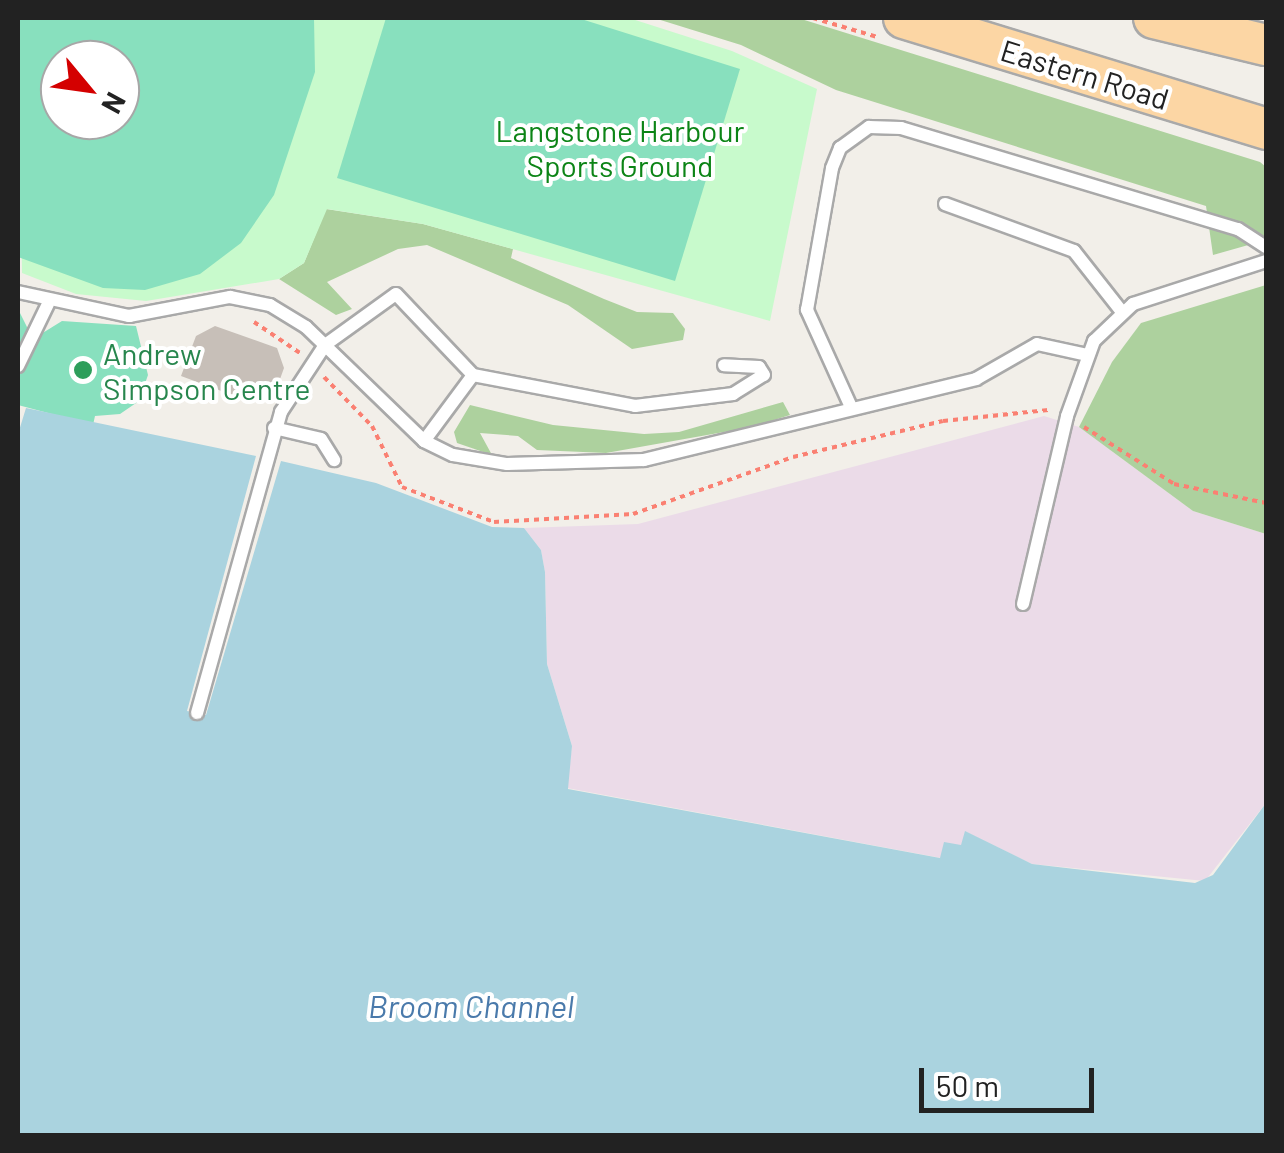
<!DOCTYPE html>
<html>
<head>
<meta charset="utf-8">
<style>
	body { margin:0 }
	#map { position:relative; width:1284px; height:1153px; overflow:hidden; background:#f2efe9; font-family:Barlow,sans-serif }
	div>[style] { position:absolute }
	[style*='--x'] { left:calc(var(--x)*1px); top:calc(var(--y)*1px); width:calc(var(--w)*1px); rotate:calc(var(--a)*1deg) }
	.industrial>* { inset:0; background:#ebdbe8 }
	.forest>* { inset:0; background:#add19e }
	.park>* { inset:0; background:#c8facc }
	.pitch>* { inset:0; background:#88e0be }
	.water>* { inset:0; background:#aad3df }
	.building>* { inset:0; background:#c7bfb8 }
	.path>* { height:4px; margin-top:-2px; transform-origin:0; background:repeating-linear-gradient(90deg,#fa8072 0 5px,transparent 0 10px) }
	.roads { filter:drop-shadow(2px 0 #a9a9a9) drop-shadow(-2px 0 #a9a9a9) drop-shadow(0 2px #a9a9a9) drop-shadow(0 -2px #a9a9a9) }
	.lane>* { height:12px; margin:-6px; padding:0 6px; transform-origin:6px; border-radius:6px; background:#fff }
	.primary>* { height:40px; margin:-20px; padding:0 20px; transform-origin:20px; border-radius:20px; background:#fcd6a4 }
	.dots>* { width:28px; height:28px; translate:-50% -50%; box-sizing:border-box; border:5px solid #fff; border-radius:50% }
	span { translate:-50% -50%; white-space:nowrap; text-align:center; line-height:1.15; -webkit-text-stroke:8px #fff; paint-order:stroke }
	.street-label { font-size:30px; color:#222 }
	.park-label { font-size:30px; color:#0c8416 }
	.leisure-label { font-size:30px; color:#27864d }
	.left { translate:0 -50%; text-align:left }
	.water-label { font-size:32px; color:#4a7aab; font-style:italic }
	.frame { position:absolute; inset:0; border:20px solid #222; pointer-events:none }
	.north { position:absolute; left:40px; top:40px; width:100px; height:100px; box-sizing:border-box; background:#fff; border:2px solid #a7a7a7; border-radius:50%; rotate:119deg; font-size:28px; font-weight:700; line-height:40px; text-align:center; color:#222 }
	.north::after { content:''; display:block; margin:auto; width:35px; height:45px; background:#d40000; clip-path:polygon(50% 0,100% 100%,50% 72%,0 100%) }
	.scale { position:absolute; left:919px; top:1068px; width:175px; height:45px; box-sizing:border-box; border:5px solid #222; border-top:0; padding-left:12px; font-size:30px; line-height:35px; white-space:nowrap; color:#222; -webkit-text-stroke:8px #fff; paint-order:stroke }
</style>
</head>
<body>
<div id="map">
	<div class="industrial">
		<div style="clip-path:polygon(1044px 416px,1079px 427px,1193px 511px,1266px 534px,1266px 803px,1205px 881px,1032px 864px,966px 832px,961px 846px,941px 858px,567px 788px,572px 746px,547px 664px,545px 572px,541px 550px,524px 528px,638px 524px)"></div>
	</div>
	<div class="forest">
		<div style="clip-path:polygon(654px 18px,798px 18px,1260px 162px,1266px 167px,1266px 240px,1213px 255px,1206px 206px,836px 90px,741px 45px)"></div>
		<div style="clip-path:polygon(326px 209px,423px 224px,513px 249px,511px 258px,604px 299px,637px 312px,673px 313px,685px 329px,683px 340px,632px 349px,568px 305px,427px 245px,398px 249px,327px 282px,352px 309px,336px 315px,279px 279px,304px 263px)"></div>
		<div style="clip-path:polygon(1266px 285px,1266px 534px,1193px 511px,1079px 427px,1112px 362px,1141px 323px)"></div>
		<div style="clip-path:polygon(783px 402px,790px 415px,752px 427px,606px 453px,537px 450px,518px 436px,480px 433px,492px 455px,457px 443px,454px 432px,470px 405px,553px 425px,644px 434px,679px 432px)"></div>
	</div>
	<div class="park">
		<div style="clip-path:polygon(evenodd,18px 18px,629px 18px,732px 51px,817px 89px,770px 321px,423px 224px,327px 209px,304px 263px,279px 279px,146px 301px,76px 294px,22px 273px,18px 18px,60px 60px,120px 60px,120px 120px,60px 120px,60px 60px)"></div>
	</div>
	<div class="pitch">
		<div style="clip-path:polygon(evenodd,18px 18px,314px 18px,315px 72px,274px 195px,241px 243px,200px 274px,145px 290px,103px 288px,18px 257px,18px 18px,60px 60px,120px 60px,120px 120px,60px 120px,60px 60px)"></div>
		<div style="clip-path:polygon(386px 18px,578px 18px,740px 69px,675px 281px,337px 178px)"></div>
		<div style="clip-path:polygon(18px 309px,27px 327px,41px 334px,62px 321px,136px 326px,148px 375px,139px 401px,120px 414px,95px 416px,93px 425px,18px 405px)"></div>
	</div>
	<div class="water">
		<div style="clip-path:polygon(26px 408px,256px 456px,187px 711px,206px 715px,281px 461px,376px 483px,492px 527px,524px 528px,541px 550px,545px 572px,547px 664px,572px 746px,568px 789px,940px 858px,944px 842px,961px 845px,965px 831px,1032px 864px,1195px 883px,1213px 875px,1266px 803px,1266px 1135px,18px 1136px,18px 434px)"></div>
	</div>
	<div class="building">
		<div style="clip-path:polygon(215px 326px,277px 348px,284px 368px,275px 393px,250px 383px,232px 395px,181px 376px,196px 336px)"></div>
	</div>
	<div class="path">
		<div style="--x:813;--y:18;--w:67;--a:16.5"></div>
		<div style="--x:254;--y:322;--w:55;--a:34"></div>
		<div style="--x:324;--y:377;--w:69;--a:45.6"></div>
		<div style="--x:372;--y:426;--w:68;--a:63.8"></div>
		<div style="--x:402;--y:487;--w:98;--a:20.8"></div>
		<div style="--x:494;--y:522;--w:139;--a:-3.3"></div>
		<div style="--x:633;--y:514;--w:170;--a:-19.6"></div>
		<div style="--x:793;--y:457;--w:154;--a:-13.5"></div>
		<div style="--x:943;--y:421;--w:106;--a:-6"></div>
		<div style="--x:1084;--y:427;--w:107;--a:32.3"></div>
		<div style="--x:1174;--y:484;--w:94;--a:11.7"></div>
	</div>
	<div class="roads">
		<div class="lane">
			<div style="--x:945;--y:204;--w:137;--a:20"></div>
			<div style="--x:1074;--y:251;--w:78;--a:51.8"></div>
			<div style="--x:18;--y:292;--w:114;--a:12.2"></div>
			<div style="--x:129;--y:316;--w:103;--a:-10.7"></div>
			<div style="--x:230;--y:297;--w:41;--a:11.3"></div>
			<div style="--x:270;--y:305;--w:42;--a:31.4"></div>
			<div style="--x:306;--y:327;--w:164;--a:44"></div>
			<div style="--x:424;--y:441;--w:32;--a:26"></div>
			<div style="--x:453;--y:455;--w:55;--a:9.5"></div>
			<div style="--x:507;--y:464;--w:137;--a:-1.7"></div>
			<div style="--x:644;--y:460;--w:342;--a:-13.7"></div>
			<div style="--x:976;--y:379;--w:70;--a:-29.8"></div>
			<div style="--x:1037;--y:344;--w:51;--a:12.4"></div>
			<div style="--x:18;--y:366;--w:69;--a:-64.2"></div>
			<div style="--x:473;--y:375;--w:165;--a:10.8"></div>
			<div style="--x:635;--y:406;--w:99;--a:-7"></div>
			<div style="--x:733;--y:394;--w:36;--a:-32"></div>
			<div style="--x:764;--y:375;--w:9;--a:-122"></div>
			<div style="--x:759;--y:367;--w:35;--a:-177"></div>
			<div style="--x:851;--y:407;--w:107;--a:-114.4"></div>
			<div style="--x:807;--y:310;--w:144;--a:-80"></div>
			<div style="--x:832;--y:168;--w:22;--a:-68"></div>
			<div style="--x:840;--y:148;--w:36;--a:-36"></div>
			<div style="--x:869;--y:127;--w:32;--a:2"></div>
			<div style="--x:901;--y:128;--w:352;--a:16.7"></div>
			<div style="--x:1238;--y:229;--w:33;--a:33"></div>
			<div style="--x:274;--y:428;--w:48;--a:13.2"></div>
			<div style="--x:321;--y:439;--w:25;--a:58"></div>
			<div style="--x:1023;--y:604;--w:193;--a:-76.8"></div>
			<div style="--x:1067;--y:416;--w:80;--a:-70.2"></div>
			<div style="--x:1094;--y:341;--w:54;--a:-43.5"></div>
			<div style="--x:1133;--y:304;--w:140;--a:-17.9"></div>
			<div style="--x:197;--y:713;--w:313;--a:-74.4"></div>
			<div style="--x:281;--y:412;--w:80;--a:-56.7"></div>
			<div style="--x:325;--y:345;--w:87;--a:-35.7"></div>
			<div style="--x:396;--y:294;--w:112;--a:46.5"></div>
			<div style="--x:473;--y:375;--w:82;--a:126.6"></div>
		</div>
		<div class="primary">
			<div style="--x:904;--y:18;--w:379;--a:17"></div>
			<div style="--x:1154;--y:18;--w:115;--a:13.6"></div>
		</div>
	</div>
	<div class="dots">
		<div style="left:83px;top:370px;background:#2e9e5b"></div>
	</div>
	<div class="street-label">
		<span style="left:1085px;top:74px;rotate:17deg">Eastern Road</span>
	</div>
	<div class="park-label">
		<span style="left:620px;top:147px">Langstone Harbour<br>Sports Ground</span>
	</div>
	<div class="leisure-label">
		<span class="left" style="left:103px;top:370px">Andrew<br>Simpson Centre</span>
	</div>
	<div class="water-label">
		<span style="left:471px;top:1005px">Broom Channel</span>
	</div>
	<div class="frame"></div>
	<div class="north">N</div>
	<div class="scale">50 m</div>
</div>
</body>
</html>
